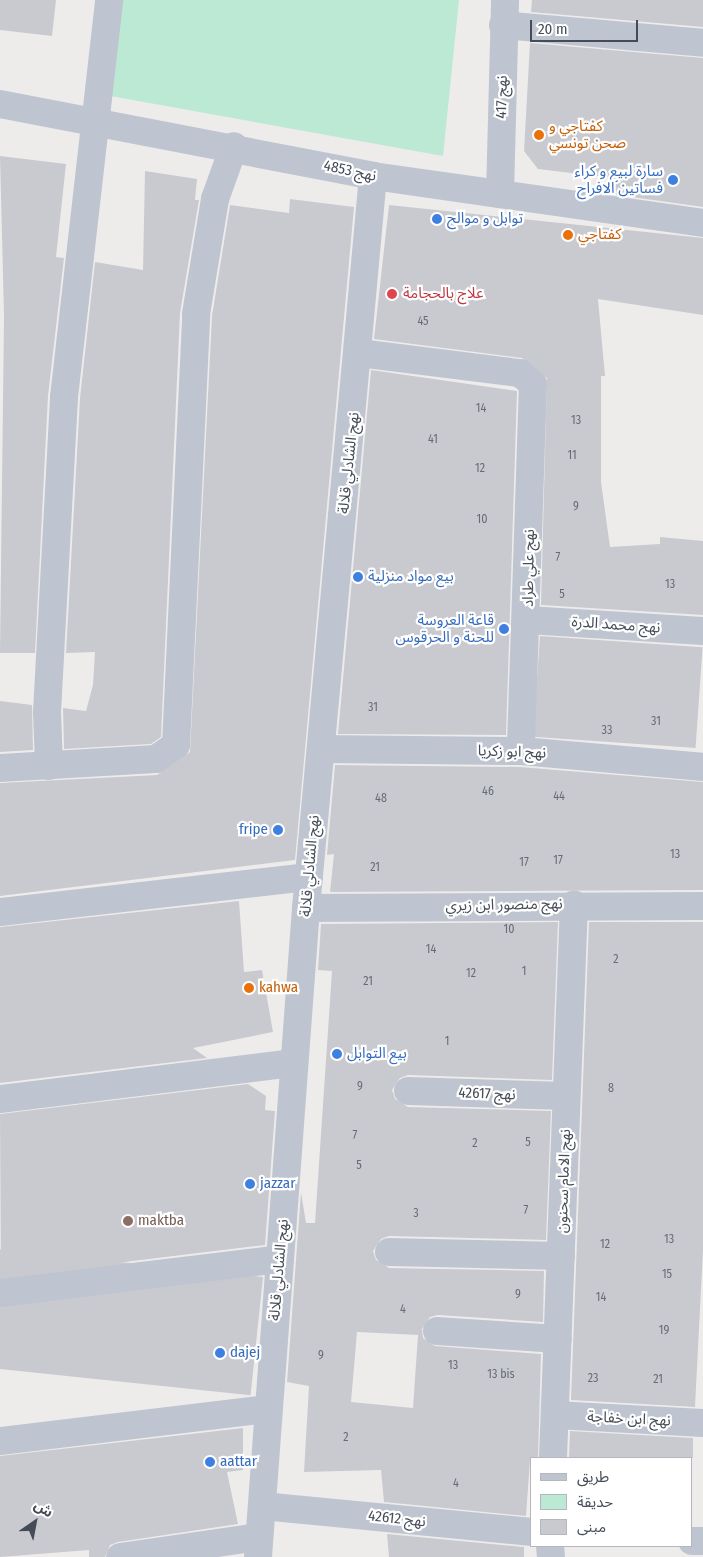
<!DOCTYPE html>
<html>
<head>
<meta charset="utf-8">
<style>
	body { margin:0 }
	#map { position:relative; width:703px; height:1557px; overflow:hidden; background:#eeeceb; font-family:"Fira Sans Condensed","Noto Sans Arabic",sans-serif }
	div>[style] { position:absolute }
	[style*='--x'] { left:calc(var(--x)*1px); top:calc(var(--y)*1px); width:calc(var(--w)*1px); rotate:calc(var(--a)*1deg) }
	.green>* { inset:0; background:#bce9d4 }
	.building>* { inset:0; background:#c9cad0; transform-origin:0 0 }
	.minor>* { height:28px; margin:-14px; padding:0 14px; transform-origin:14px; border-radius:14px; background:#bfc5d0 }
	.tertiary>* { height:28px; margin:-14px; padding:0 14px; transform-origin:14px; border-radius:14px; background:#bfc5d0 }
	.dots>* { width:14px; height:14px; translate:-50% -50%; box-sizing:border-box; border:2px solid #fff; border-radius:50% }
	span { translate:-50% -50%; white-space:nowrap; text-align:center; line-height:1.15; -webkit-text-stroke:4.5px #fff; paint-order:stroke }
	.number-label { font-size:12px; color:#666c75 }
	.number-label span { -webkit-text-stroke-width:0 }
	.street-label { font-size:15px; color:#454c57 }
	.food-label { font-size:15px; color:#c56008 }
	.left { translate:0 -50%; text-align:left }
	.shop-label { font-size:15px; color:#366cbe }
	.right { translate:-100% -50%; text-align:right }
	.health-label { font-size:15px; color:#be3a42 }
	.education-label { font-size:15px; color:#785e54 }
	.legend { position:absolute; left:530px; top:1457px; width:162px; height:90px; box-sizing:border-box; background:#fff; border:1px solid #b5b7bc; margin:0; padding:6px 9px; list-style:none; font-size:15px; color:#454c57 }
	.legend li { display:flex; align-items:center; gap:10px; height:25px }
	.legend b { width:25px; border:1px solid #b5b7bc }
	.north { position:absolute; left:10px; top:1497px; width:50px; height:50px; -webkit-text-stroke:4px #fff; paint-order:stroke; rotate:33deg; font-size:14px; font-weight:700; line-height:20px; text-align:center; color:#454c57 }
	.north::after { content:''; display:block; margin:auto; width:18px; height:22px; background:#454c57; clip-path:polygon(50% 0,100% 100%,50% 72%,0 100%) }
	.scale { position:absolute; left:530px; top:20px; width:108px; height:22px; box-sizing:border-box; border:2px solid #454c57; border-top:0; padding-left:6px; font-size:15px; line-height:18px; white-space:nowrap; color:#454c57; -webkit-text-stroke:4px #fff; paint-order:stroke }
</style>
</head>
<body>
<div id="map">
	<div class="green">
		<div style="clip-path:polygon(114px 0,459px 0,443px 156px,105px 95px)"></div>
	</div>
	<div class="building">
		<div style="clip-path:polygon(0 0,56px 0,52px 36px,0 30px)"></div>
		<div style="clip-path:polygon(532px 0,703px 0,703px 27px,531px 12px)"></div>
		<div style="clip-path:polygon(530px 43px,703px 58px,703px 207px,611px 194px,613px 178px,538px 169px,524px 151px)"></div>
		<div style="clip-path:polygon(0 156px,66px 164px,56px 257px,64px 258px,48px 396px,35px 653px,0 653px,4px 316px)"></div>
		<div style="clip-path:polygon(145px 171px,197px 179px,195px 200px,199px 200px,180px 313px,161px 737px,151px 744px,64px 749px,63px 708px,86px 711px,93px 685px,95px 652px,66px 653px,80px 398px,95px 262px,143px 270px)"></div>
		<div style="clip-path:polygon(290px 199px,354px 207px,295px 860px,0 896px,0 783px,157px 775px,190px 752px,212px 316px,230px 205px,289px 213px)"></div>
		<div style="clip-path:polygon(389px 205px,703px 238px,703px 315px,598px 299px,605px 376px,601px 376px,601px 482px,610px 547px,660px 544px,660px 537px,703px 541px,703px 615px,541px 605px,547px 378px,522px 358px,374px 339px)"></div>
		<div style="clip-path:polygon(371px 370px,517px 391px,506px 735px,338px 734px)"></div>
		<div style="left:540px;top:636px;width:163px;height:101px;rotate:4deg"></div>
		<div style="clip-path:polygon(0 701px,32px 705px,33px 750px,0 752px)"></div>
		<div style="clip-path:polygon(335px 765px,520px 767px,703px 782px,703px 890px,330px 892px,334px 854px,327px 855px)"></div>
		<div style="clip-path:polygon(239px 901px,244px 972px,262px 970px,273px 1032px,193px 1048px,207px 1058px,0 1083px,0 927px)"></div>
		<div style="clip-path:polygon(evenodd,558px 922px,552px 1080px,408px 1075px,400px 1078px,392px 1090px,395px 1099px,408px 1107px,551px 1111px,546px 1240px,389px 1236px,381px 1239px,373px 1251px,376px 1260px,389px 1268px,544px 1271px,543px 1322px,438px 1315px,430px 1317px,422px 1329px,423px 1338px,435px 1346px,541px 1354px,538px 1458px,530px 1460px,526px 1516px,384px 1502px,381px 1470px,304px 1472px,309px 1386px,287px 1382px,301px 1192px,306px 1223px,315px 1223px,332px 971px,318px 970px,321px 924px,558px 922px,357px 1332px,418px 1335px,413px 1408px,351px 1402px,357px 1332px)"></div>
		<div style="clip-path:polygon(589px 922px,703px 922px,703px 1250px,695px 1407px,571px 1400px)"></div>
		<div style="clip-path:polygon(248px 1084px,266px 1096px,265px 1110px,275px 1111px,265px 1245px,1px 1277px,0 1114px)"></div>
		<div style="left:263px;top:1277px;width:119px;height:265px;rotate:96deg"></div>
		<div style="clip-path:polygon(243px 1428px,243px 1470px,227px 1472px,238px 1524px,118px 1542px,110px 1545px,105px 1557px,89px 1557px,89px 1550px,0 1557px,0 1456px)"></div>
		<div style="clip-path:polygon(570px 1431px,693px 1438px,693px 1458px,569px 1458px)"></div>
		<div style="clip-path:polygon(387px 1534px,524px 1547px,524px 1557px,389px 1557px)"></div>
	</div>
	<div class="minor">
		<div style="--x:503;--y:25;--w:201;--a:5.1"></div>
		<div style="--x:500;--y:194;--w:194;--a:-88.5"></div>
		<div style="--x:359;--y:353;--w:162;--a:7.1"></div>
		<div style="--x:520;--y:373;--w:17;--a:40"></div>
		<div style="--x:533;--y:384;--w:367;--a:91.9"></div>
		<div style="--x:528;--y:620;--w:175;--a:3.6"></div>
		<div style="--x:321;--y:749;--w:200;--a:0.6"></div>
		<div style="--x:521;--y:751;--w:183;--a:5"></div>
		<div style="--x:49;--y:766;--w:54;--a:-92.1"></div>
		<div style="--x:47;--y:712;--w:315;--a:-86.9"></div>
		<div style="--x:64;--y:397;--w:400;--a:-83.5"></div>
		<div style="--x:0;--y:768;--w:156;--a:-3.3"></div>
		<div style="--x:156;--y:759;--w:24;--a:-35"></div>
		<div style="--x:176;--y:745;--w:431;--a:-87.3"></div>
		<div style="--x:196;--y:314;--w:117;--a:-80.6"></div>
		<div style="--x:215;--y:199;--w:56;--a:-70.3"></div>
		<div style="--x:306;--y:908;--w:397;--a:-0.3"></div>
		<div style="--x:0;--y:912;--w:311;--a:-6.5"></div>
		<div style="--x:408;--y:1091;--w:158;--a:1.8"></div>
		<div style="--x:0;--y:1099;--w:296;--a:-7"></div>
		<div style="--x:389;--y:1252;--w:172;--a:1.3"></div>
		<div style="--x:0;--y:1293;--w:282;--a:-6.9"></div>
		<div style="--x:437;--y:1331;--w:121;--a:3.8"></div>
		<div style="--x:555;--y:1415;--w:148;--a:3.1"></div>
		<div style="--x:0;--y:1441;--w:270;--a:-6.8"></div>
		<div style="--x:553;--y:1458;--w:554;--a:-87.83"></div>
		<div style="--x:262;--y:1506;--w:271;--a:5.5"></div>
		<div style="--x:692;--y:1541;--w:11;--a:0"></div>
		<div style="--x:550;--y:1546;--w:11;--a:85"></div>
		<div style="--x:120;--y:1557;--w:140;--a:-8.2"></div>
		<div style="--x:258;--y:1557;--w:651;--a:-85.77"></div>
		<div style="--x:306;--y:908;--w:735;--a:-84.77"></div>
	</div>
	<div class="tertiary">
		<div style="--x:0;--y:104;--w:380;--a:10.9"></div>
		<div style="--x:373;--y:176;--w:333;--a:8.1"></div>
	</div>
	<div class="dots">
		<div style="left:539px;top:135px;background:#e8710a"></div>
		<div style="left:673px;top:180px;background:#3f7fe0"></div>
		<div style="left:437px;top:219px;background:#3f7fe0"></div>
		<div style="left:568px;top:235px;background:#e8710a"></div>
		<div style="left:392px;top:294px;background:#e0444e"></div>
		<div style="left:358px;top:577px;background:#3f7fe0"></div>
		<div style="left:504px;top:629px;background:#3f7fe0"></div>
		<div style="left:278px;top:830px;background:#3f7fe0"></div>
		<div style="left:249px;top:988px;background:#e8710a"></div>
		<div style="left:337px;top:1054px;background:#3f7fe0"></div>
		<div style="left:250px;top:1184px;background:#3f7fe0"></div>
		<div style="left:128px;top:1221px;background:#8d6e63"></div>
		<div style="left:220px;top:1353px;background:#3f7fe0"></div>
		<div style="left:210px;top:1462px;background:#3f7fe0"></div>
	</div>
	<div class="number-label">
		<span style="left:423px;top:322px">45</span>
		<span style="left:481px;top:409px">14</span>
		<span style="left:576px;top:421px">13</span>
		<span style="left:433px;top:440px">41</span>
		<span style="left:572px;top:456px">11</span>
		<span style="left:480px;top:469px">12</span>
		<span style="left:576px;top:507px">9</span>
		<span style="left:482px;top:520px">10</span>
		<span style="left:558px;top:558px">7</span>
		<span style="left:670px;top:585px">13</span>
		<span style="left:562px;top:595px">5</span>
		<span style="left:373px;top:708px">31</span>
		<span style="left:656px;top:722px">31</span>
		<span style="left:607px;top:731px">33</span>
		<span style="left:488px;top:792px">46</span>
		<span style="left:559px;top:797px">44</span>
		<span style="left:381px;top:799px">48</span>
		<span style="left:675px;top:855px">13</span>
		<span style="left:558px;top:861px">17</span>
		<span style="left:524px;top:863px">17</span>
		<span style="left:375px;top:868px">21</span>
		<span style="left:509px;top:930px">10</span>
		<span style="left:431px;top:950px">14</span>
		<span style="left:616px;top:960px">2</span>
		<span style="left:524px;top:972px">1</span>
		<span style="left:471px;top:974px">12</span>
		<span style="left:368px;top:982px">21</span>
		<span style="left:447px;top:1042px">1</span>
		<span style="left:360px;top:1087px">9</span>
		<span style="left:611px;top:1089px">8</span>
		<span style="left:355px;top:1136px">7</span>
		<span style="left:528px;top:1143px">5</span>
		<span style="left:475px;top:1144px">2</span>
		<span style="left:359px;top:1166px">5</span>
		<span style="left:526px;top:1211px">7</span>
		<span style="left:416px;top:1214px">3</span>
		<span style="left:669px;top:1240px">13</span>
		<span style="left:605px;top:1245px">12</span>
		<span style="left:667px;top:1275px">15</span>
		<span style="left:518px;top:1295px">9</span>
		<span style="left:601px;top:1298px">14</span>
		<span style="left:403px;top:1310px">4</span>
		<span style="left:664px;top:1331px">19</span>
		<span style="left:321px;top:1356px">9</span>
		<span style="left:453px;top:1366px">13</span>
		<span style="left:501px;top:1375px">13 bis</span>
		<span style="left:593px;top:1379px">23</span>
		<span style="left:658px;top:1380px">21</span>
		<span style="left:346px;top:1438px">2</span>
		<span style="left:456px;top:1484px">4</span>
	</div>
	<div class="street-label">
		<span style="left:502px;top:97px;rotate:-89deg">نهج 417</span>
		<span style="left:350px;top:171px;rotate:12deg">نهج 4853</span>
		<span style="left:349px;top:463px;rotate:-84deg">نهج الشادلي قلالة</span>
		<span style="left:529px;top:568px;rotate:-89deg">نهج علي طراد</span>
		<span style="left:616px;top:625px;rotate:4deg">نهج محمد الدرة</span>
		<span style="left:512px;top:752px;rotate:2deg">نهج ابو زكريا</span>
		<span style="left:310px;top:866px;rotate:-85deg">نهج الشادلي قلالة</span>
		<span style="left:504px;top:905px;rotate:-1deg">نهج منصور ابن زيري</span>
		<span style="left:487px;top:1094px;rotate:2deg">نهج 42617</span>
		<span style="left:564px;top:1181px;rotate:-88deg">نهج الامام سحنون</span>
		<span style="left:279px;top:1270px;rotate:-85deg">نهج الشادلي قلالة</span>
		<span style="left:629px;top:1419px;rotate:3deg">نهج ابن خفاجة</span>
		<span style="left:397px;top:1519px;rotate:6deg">نهج 42612</span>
	</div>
	<div class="food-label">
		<span class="left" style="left:549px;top:135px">كفتاجي و<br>صحن تونسي</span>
		<span class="left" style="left:578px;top:235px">كفتاجي</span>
		<span class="left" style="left:259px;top:988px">kahwa</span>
	</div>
	<div class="shop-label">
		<span class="right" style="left:663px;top:180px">سارة لبيع و كراء<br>فساتين الافراح</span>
		<span class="left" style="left:447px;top:219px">توابل و موالح</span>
		<span class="left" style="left:368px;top:577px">بيع مواد منزلية</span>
		<span class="right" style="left:494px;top:629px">قاعة العروسة<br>للحنة و الحرقوس</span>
		<span class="right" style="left:268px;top:830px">fripe</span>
		<span class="left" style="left:347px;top:1054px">بيع التوابل</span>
		<span class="left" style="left:260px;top:1184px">jazzar</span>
		<span class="left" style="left:230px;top:1353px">dajej</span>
		<span class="left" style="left:220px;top:1462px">aattar</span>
	</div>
	<div class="health-label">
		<span class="left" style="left:403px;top:294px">علاج بالحجامة</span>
	</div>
	<div class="education-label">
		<span class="left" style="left:138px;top:1221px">maktba</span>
	</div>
	<ul class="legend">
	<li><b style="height:6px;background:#bfc5d0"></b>طريق</li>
	<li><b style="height:14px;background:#bce9d4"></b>حديقة</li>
	<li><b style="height:14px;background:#c9cad0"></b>مبنى</li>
	</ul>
	<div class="north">ش</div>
	<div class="scale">20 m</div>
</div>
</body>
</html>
